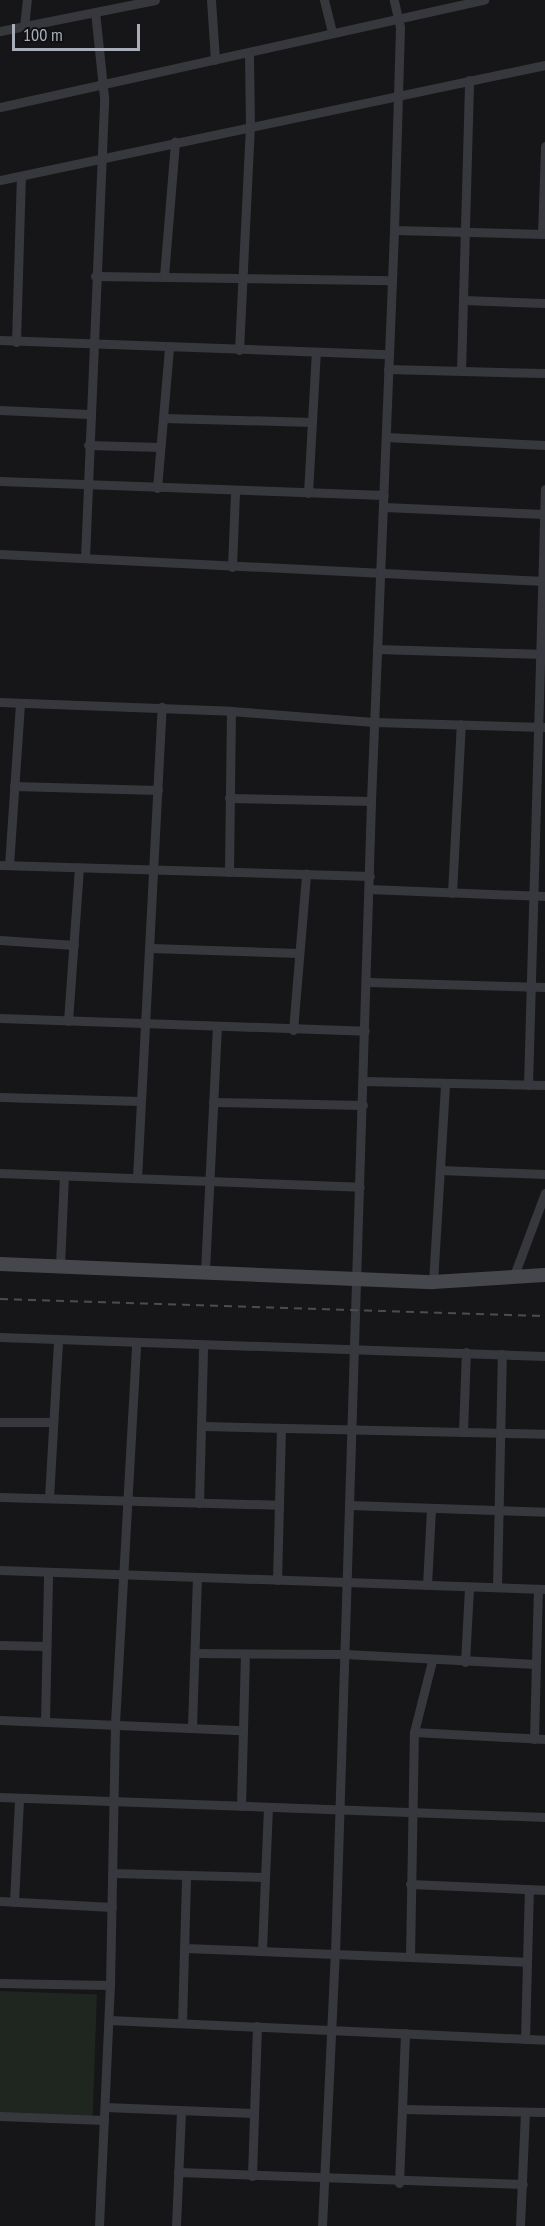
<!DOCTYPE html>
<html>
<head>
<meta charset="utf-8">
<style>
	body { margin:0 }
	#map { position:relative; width:545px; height:2226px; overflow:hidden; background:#161618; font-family:"PT Sans Narrow",sans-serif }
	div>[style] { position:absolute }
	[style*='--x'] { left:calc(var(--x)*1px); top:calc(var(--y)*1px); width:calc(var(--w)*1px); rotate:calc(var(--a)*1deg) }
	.green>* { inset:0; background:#1e261f; transform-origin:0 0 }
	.street>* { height:9px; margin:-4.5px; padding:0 4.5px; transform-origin:4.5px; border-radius:4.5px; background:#37383d }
	.secondary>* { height:14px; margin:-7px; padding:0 7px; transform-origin:7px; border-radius:7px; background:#45474d }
	.rail>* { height:2px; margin-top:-1px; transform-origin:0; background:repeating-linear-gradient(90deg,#4a4c52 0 8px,transparent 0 14px) }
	span { translate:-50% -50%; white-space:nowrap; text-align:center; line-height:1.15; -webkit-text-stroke:4.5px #111113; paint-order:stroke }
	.scale { position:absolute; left:12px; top:24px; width:128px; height:27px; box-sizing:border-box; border:3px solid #a8adb8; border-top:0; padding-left:8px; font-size:18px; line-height:21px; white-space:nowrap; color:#a8adb8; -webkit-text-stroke:4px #111113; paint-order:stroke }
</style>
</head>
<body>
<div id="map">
	<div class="green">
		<div style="left:0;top:1991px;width:97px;height:124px;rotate:2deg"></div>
	</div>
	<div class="street">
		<div style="--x:211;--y:0;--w:60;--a:86.2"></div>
		<div style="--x:324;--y:0;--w:34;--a:76"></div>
		<div style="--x:24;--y:27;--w:27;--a:-84"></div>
		<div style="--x:0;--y:31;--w:158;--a:-11.3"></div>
		<div style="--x:0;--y:107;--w:496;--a:-12.5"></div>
		<div style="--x:0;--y:180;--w:557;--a:-11.92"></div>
		<div style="--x:394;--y:230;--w:151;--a:1.5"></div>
		<div style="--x:542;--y:234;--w:88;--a:-88"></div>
		<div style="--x:95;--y:276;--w:297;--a:0.8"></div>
		<div style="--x:164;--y:276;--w:135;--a:-85.3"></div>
		<div style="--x:463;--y:300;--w:82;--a:2.1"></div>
		<div style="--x:0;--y:340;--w:388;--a:2.1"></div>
		<div style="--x:16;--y:342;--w:166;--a:-88.3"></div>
		<div style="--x:239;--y:350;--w:223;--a:-87.2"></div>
		<div style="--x:250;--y:127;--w:74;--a:-90.8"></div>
		<div style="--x:388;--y:369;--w:157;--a:1.5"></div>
		<div style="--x:461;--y:371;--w:291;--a:-88.4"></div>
		<div style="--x:0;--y:410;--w:88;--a:2.6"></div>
		<div style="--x:163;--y:418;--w:149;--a:1.5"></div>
		<div style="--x:386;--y:437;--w:159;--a:2.9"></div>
		<div style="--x:88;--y:445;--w:72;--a:1.6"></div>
		<div style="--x:0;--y:481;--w:384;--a:2.1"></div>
		<div style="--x:157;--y:488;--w:142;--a:-85.1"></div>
		<div style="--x:308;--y:493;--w:141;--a:-86.8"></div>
		<div style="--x:384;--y:507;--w:161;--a:2.5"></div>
		<div style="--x:0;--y:554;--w:546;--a:2.84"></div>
		<div style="--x:85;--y:558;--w:461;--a:-87.6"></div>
		<div style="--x:104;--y:97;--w:85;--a:-96"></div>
		<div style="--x:232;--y:567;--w:76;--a:-87.7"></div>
		<div style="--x:377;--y:649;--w:168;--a:1.7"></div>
		<div style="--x:0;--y:702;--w:231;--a:2.2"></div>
		<div style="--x:231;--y:711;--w:143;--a:4.4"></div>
		<div style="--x:374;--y:722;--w:171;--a:1.7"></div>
		<div style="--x:14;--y:786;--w:144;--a:1.6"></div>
		<div style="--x:229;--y:798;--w:142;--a:1.2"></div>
		<div style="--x:0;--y:865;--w:370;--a:1.7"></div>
		<div style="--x:9;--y:865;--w:162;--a:-86.1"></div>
		<div style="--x:229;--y:872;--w:161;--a:-89.3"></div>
		<div style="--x:369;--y:889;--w:176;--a:2.3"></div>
		<div style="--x:452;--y:893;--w:169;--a:-87"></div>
		<div style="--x:0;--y:940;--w:74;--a:3.9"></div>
		<div style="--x:151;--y:948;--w:148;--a:1.9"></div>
		<div style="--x:368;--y:982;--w:177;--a:1.6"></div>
		<div style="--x:0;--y:1018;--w:365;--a:2"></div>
		<div style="--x:68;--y:1021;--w:154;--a:-85.9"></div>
		<div style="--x:293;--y:1030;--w:157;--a:-85.2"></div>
		<div style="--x:364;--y:1081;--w:181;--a:1.3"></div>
		<div style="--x:528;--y:1085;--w:596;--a:-88.37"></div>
		<div style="--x:0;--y:1097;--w:140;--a:1.6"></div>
		<div style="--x:213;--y:1102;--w:150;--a:1.1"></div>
		<div style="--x:440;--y:1170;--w:105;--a:2.2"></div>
		<div style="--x:0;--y:1173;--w:360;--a:2.2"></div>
		<div style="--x:137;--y:1178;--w:472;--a:-87"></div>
		<div style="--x:60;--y:1266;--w:90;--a:-87.5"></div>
		<div style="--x:205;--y:1271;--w:245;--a:-87.2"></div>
		<div style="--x:513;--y:1278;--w:91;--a:-69.4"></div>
		<div style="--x:433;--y:1282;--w:199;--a:-86.5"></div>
		<div style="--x:0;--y:1337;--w:545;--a:2"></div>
		<div style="--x:0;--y:1422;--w:52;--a:0"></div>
		<div style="--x:202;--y:1426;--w:343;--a:1.3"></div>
		<div style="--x:463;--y:1432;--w:80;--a:-87.9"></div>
		<div style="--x:0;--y:1497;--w:278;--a:1.6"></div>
		<div style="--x:49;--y:1498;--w:156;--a:-86.7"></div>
		<div style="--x:199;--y:1503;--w:158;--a:-88.5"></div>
		<div style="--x:349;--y:1505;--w:196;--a:2"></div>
		<div style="--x:0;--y:1570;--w:545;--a:2"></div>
		<div style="--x:277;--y:1580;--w:151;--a:-88.5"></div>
		<div style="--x:427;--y:1585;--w:77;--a:-87"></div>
		<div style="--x:497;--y:1587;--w:233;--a:-88.8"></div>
		<div style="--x:0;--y:1645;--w:45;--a:1.3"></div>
		<div style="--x:195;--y:1653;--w:150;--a:0.4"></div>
		<div style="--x:345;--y:1654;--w:190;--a:3"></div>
		<div style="--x:465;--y:1662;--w:75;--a:-86.9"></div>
		<div style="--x:0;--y:1720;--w:242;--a:2.4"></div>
		<div style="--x:45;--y:1721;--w:149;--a:-88.8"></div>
		<div style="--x:192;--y:1727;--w:150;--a:-88.1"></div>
		<div style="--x:414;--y:1732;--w:131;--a:3.1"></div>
		<div style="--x:534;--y:1739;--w:150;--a:-88.5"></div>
		<div style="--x:0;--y:1797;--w:545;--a:2.1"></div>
		<div style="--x:241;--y:1806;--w:152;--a:-88.5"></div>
		<div style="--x:112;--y:1873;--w:153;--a:1.5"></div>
		<div style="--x:410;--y:1884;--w:135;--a:2.5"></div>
		<div style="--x:0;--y:1901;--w:112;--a:3.1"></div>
		<div style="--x:14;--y:1902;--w:104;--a:-87.2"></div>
		<div style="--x:185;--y:1948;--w:342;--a:2.3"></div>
		<div style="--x:262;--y:1950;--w:143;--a:-87.6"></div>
		<div style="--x:410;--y:1957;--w:225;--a:-89"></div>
		<div style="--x:414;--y:1732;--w:73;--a:-75.8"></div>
		<div style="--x:0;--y:1983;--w:110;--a:1"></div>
		<div style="--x:109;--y:2020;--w:436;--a:2.6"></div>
		<div style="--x:182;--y:2023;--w:147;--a:-88.4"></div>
		<div style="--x:525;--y:2039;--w:150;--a:-88.5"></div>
		<div style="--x:105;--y:2107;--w:148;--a:2.3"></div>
		<div style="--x:402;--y:2109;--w:143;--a:1.2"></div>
		<div style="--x:0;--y:2116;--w:104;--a:2.2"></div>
		<div style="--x:178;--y:2172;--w:345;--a:2"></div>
		<div style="--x:252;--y:2176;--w:150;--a:-88.1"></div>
		<div style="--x:399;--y:2183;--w:150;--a:-87.7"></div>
		<div style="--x:99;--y:2226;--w:241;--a:-87.4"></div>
		<div style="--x:110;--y:1985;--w:262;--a:-88.9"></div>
		<div style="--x:115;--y:1723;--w:379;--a:-86.8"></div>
		<div style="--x:176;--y:2226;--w:115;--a:-87.5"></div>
		<div style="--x:322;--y:2226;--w:272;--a:-87.3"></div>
		<div style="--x:335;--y:1954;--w:1154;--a:-88.21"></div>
		<div style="--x:371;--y:801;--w:571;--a:-87.69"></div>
		<div style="--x:394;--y:230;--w:203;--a:-88.3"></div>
		<div style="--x:400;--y:27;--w:28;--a:-103"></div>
		<div style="--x:520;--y:2226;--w:114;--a:-87.5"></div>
	</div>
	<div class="secondary">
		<div style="--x:0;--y:1264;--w:433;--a:2.4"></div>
		<div style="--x:433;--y:1282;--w:112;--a:-3.6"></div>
	</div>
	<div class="rail">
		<div style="--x:0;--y:1299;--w:545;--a:1.79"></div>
	</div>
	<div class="scale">100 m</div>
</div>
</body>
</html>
